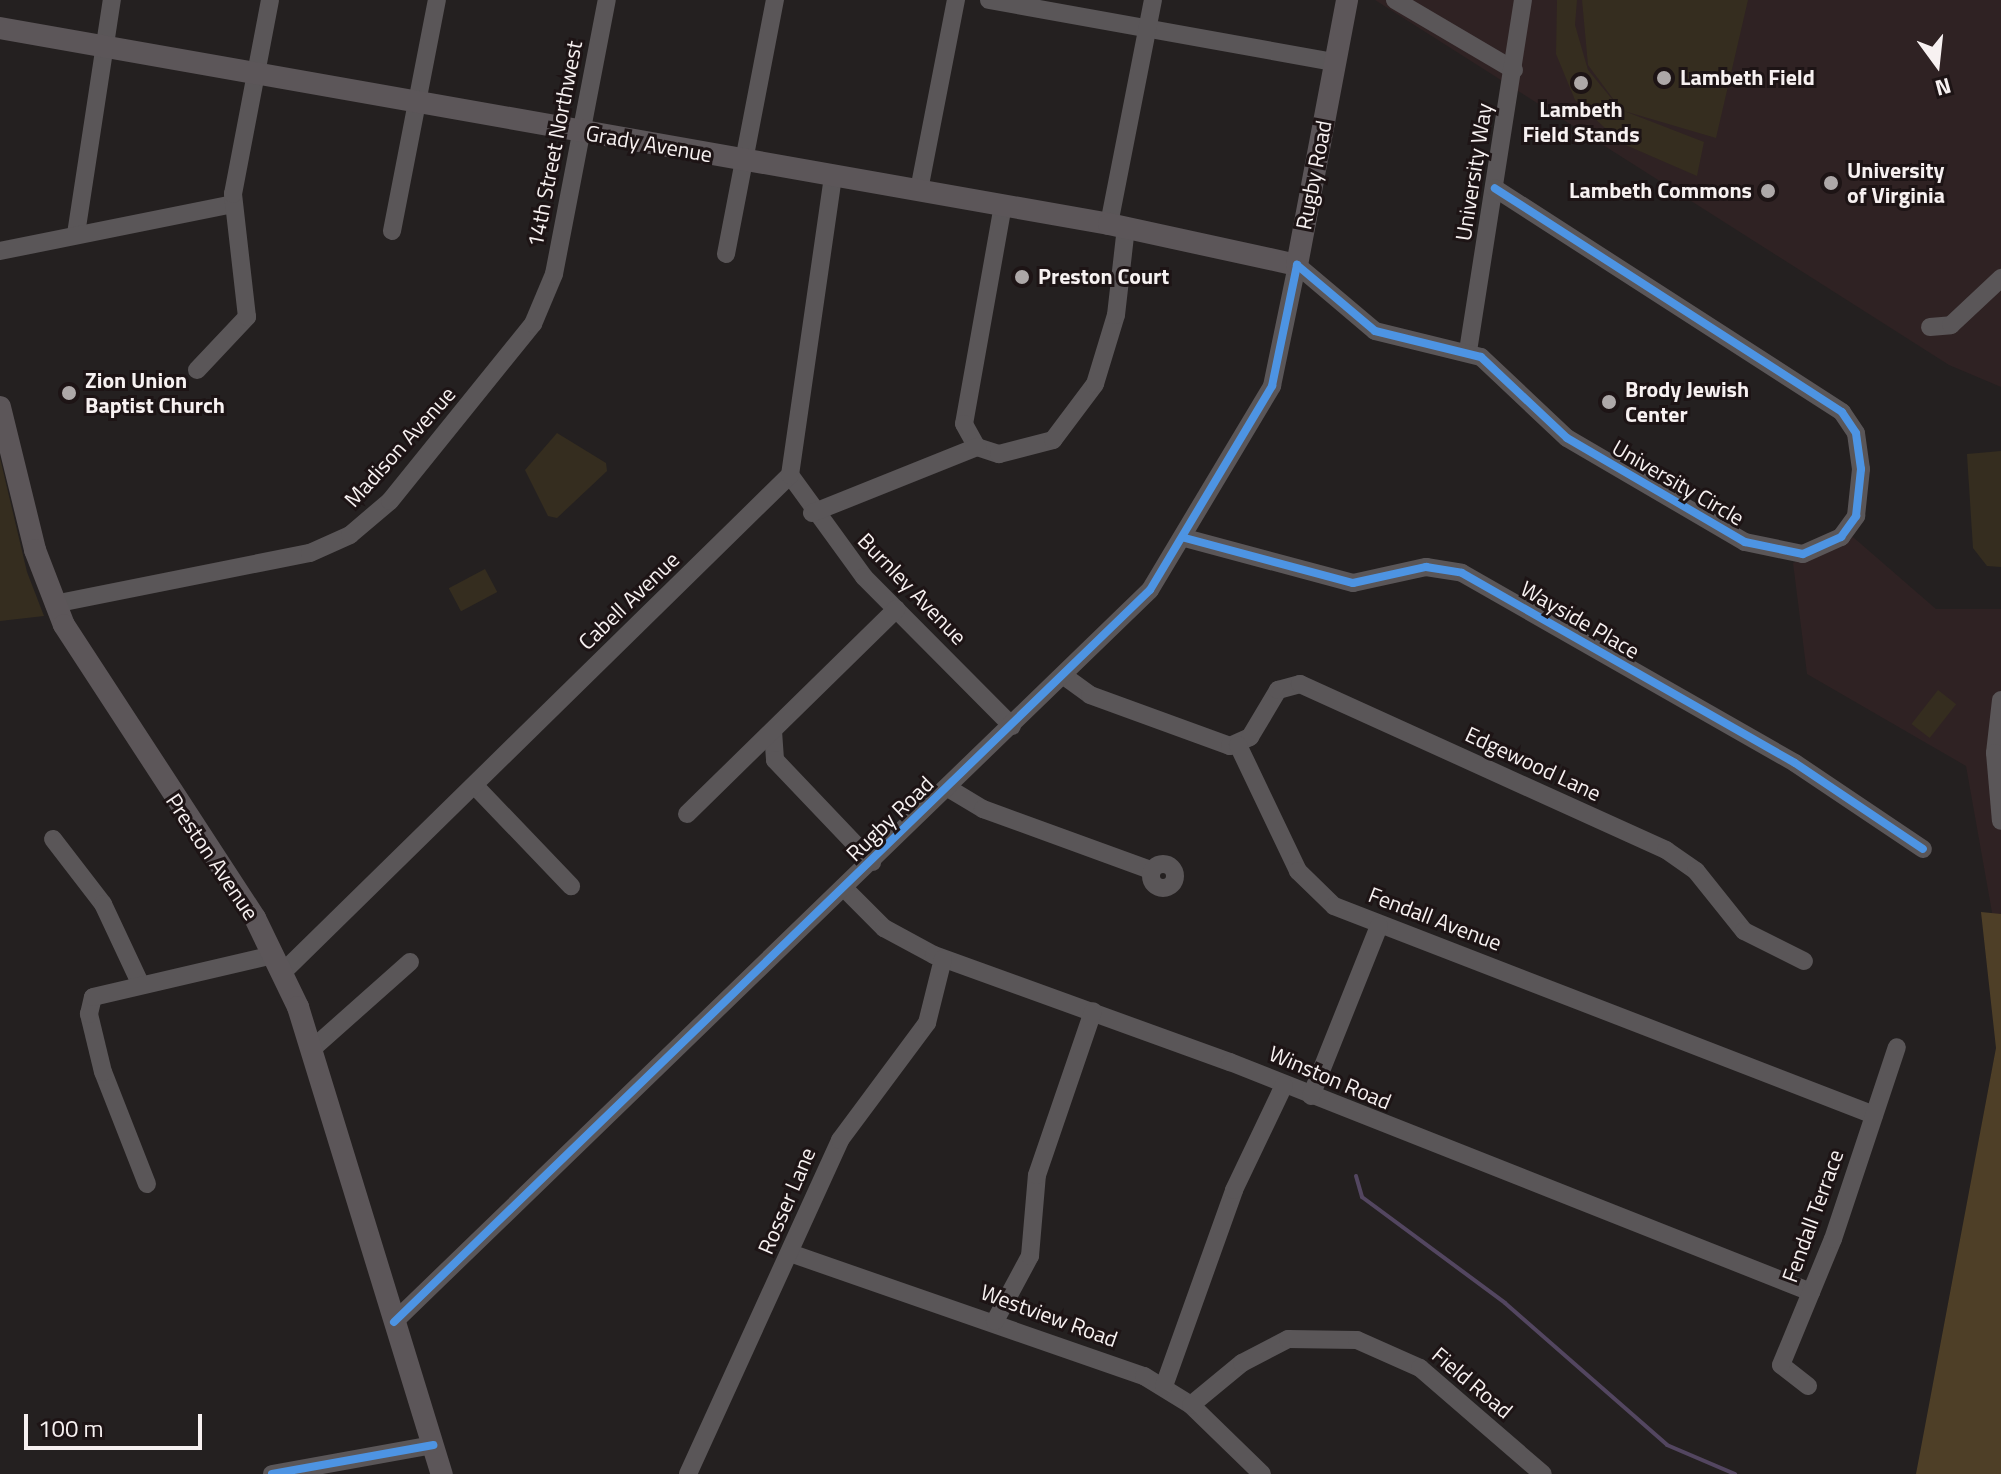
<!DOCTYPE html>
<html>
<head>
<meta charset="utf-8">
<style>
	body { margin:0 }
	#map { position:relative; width:2001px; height:1474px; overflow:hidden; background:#242020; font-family:"Titillium Web",sans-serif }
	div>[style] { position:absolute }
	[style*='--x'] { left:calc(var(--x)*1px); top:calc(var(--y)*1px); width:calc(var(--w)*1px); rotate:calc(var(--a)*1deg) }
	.built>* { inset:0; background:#2f2223 }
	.green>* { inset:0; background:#352d1f; transform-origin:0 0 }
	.forest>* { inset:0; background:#4e3f27 }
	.stream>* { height:4px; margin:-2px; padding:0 2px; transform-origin:2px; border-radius:2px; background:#534660 }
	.minor>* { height:18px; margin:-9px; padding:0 9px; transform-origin:9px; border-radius:9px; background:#5a5658 }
	.minor>.ring { margin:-9px; padding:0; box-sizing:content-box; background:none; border:18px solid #5a5658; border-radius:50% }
	.major>* { height:22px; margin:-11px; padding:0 11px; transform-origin:11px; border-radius:11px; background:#5c5659 }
	.cycleway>* { height:8px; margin:-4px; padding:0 4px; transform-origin:4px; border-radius:4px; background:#4d94e3 }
	.dots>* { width:22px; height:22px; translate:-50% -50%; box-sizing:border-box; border:4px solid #1d1415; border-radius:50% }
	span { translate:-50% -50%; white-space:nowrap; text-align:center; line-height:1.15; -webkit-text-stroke:6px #1d1415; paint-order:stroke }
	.poi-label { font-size:22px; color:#f7f1f1; font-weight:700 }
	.left { translate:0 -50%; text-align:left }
	.right { translate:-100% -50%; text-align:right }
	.street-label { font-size:22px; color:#f7f1f1 }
	.north { position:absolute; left:1897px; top:24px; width:80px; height:80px; -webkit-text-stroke:6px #1d1415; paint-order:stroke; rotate:165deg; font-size:22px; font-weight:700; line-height:32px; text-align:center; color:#f7f1f1 }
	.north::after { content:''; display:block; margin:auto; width:28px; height:36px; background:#f7f1f1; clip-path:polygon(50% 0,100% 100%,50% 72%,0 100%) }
	.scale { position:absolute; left:24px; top:1414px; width:178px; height:36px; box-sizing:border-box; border:4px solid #f7f1f1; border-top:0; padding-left:10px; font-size:24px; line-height:28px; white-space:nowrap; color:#f7f1f1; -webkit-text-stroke:6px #1d1415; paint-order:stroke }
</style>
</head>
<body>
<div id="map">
	<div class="built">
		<div style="clip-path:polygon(1375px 0,2001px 0,2001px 387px,1949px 365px)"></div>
		<div style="clip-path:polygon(1853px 537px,1936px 609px,2001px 609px,2001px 963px,1966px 766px,1807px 674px,1793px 563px)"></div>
	</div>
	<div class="green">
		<div style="clip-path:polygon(1557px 0,1577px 0,1575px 25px,1588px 70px,1622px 111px,1588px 65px,1582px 0,1748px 0,1716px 138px,1624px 111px,1704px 142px,1697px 176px,1621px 143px,1575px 100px,1556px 54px)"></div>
		<div style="clip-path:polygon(557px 433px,606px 463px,607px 471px,557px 518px,548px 516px,525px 470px)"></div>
		<div style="clip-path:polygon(2001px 451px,2001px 567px,1987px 566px,1973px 548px,1967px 454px)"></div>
		<div style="clip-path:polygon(0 458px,27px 572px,44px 616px,0 621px)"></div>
		<div style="left:485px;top:569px;width:26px;height:41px;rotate:62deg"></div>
		<div style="left:1938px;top:690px;width:23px;height:43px;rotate:38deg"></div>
	</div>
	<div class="forest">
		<div style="clip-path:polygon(1981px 912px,2001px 914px,2001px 1474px,1916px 1474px,1996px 1048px)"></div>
	</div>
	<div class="stream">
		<div style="--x:1356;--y:1176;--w:22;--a:74"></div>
		<div style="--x:1362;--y:1197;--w:178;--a:36.5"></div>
		<div style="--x:1505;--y:1303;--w:215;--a:41.2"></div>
		<div style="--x:1667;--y:1445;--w:74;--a:23.1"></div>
	</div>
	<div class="minor">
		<div style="--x:989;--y:0;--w:352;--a:10.2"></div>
		<div style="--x:1395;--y:0;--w:138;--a:30.5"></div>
		<div style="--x:919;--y:190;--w:194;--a:-79"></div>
		<div style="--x:1003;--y:205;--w:222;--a:100.1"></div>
		<div style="--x:964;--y:424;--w:26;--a:61"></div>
		<div style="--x:977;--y:447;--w:23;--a:18"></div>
		<div style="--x:999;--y:454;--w:56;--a:-14.5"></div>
		<div style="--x:1053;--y:440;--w:70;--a:-53.1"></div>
		<div style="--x:1095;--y:384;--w:72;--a:-73.1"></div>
		<div style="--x:1116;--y:315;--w:89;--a:-83.5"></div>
		<div style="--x:1109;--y:224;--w:228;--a:-78.9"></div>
		<div style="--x:392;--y:231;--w:235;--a:-79"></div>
		<div style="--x:76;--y:234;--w:237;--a:-81.3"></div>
		<div style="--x:0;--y:251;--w:238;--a:-11.4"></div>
		<div style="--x:726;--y:254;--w:259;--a:-79.1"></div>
		<div style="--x:1930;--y:327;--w:21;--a:-5"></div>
		<div style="--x:1951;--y:325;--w:69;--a:-43.2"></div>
		<div style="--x:1468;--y:351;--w:355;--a:-81.1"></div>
		<div style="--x:197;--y:370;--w:73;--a:-46.7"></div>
		<div style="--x:247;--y:317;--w:124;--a:-96.5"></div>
		<div style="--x:233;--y:194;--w:197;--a:-79.2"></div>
		<div style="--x:790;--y:475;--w:126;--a:54"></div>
		<div style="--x:864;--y:577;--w:210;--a:45.2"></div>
		<div style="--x:812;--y:513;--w:178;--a:-21.8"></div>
		<div style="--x:1185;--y:538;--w:174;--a:15"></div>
		<div style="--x:1353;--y:583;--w:75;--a:-12.4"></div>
		<div style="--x:1426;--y:567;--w:36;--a:9"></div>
		<div style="--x:1462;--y:573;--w:383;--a:29.7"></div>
		<div style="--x:1795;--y:763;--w:154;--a:33.9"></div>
		<div style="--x:54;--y:604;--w:261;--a:-11.3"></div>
		<div style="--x:310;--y:553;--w:44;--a:-24.2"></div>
		<div style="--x:350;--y:535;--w:52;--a:-40.4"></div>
		<div style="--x:390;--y:501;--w:228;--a:-51.1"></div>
		<div style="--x:533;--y:324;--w:54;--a:-67.2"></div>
		<div style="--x:554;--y:274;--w:279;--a:-79.1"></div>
		<div style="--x:1064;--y:676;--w:32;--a:36"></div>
		<div style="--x:1090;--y:695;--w:149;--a:20"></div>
		<div style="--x:1230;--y:746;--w:22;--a:-24"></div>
		<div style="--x:1250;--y:737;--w:55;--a:-59.2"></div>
		<div style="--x:1278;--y:690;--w:23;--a:-15"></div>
		<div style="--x:1300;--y:684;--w:402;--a:24.4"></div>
		<div style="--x:1666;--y:850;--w:37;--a:35"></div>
		<div style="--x:1696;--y:871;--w:77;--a:51.3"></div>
		<div style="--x:1744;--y:931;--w:67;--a:26.6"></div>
		<div style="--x:2001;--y:700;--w:53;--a:96.5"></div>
		<div style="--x:1995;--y:753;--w:68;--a:85"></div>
		<div style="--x:773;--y:731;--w:29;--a:86"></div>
		<div style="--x:775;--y:760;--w:141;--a:46.4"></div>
		<div style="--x:1238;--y:745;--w:140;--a:64.5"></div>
		<div style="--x:1298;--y:871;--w:50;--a:44.2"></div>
		<div style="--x:1334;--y:906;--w:579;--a:21.16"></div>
		<div style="--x:477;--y:788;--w:136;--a:46.2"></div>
		<div style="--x:948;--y:788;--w:41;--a:31"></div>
		<div style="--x:983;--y:809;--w:176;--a:20"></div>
		<div style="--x:687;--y:814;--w:293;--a:-44.4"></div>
		<div style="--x:53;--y:839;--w:82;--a:52.4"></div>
		<div style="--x:103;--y:904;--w:87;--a:64.9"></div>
		<div class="ring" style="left:1151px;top:864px;width:6px;height:6px"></div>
		<div style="--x:844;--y:888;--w:57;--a:45"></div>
		<div style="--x:884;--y:928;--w:57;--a:28.4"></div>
		<div style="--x:934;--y:955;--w:315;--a:19.9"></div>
		<div style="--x:1230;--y:1062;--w:625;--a:21.6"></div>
		<div style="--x:283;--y:972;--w:710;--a:-44.43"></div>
		<div style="--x:790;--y:475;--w:302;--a:-81.8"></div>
		<div style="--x:312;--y:1049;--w:131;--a:-41.6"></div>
		<div style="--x:1311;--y:1096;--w:183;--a:-68.2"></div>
		<div style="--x:147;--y:1184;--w:120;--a:-111.4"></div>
		<div style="--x:103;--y:1072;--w:60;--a:-103.6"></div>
		<div style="--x:89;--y:1014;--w:17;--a:-77"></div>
		<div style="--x:93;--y:997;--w:186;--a:-13.1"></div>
		<div style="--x:790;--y:1253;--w:375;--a:19.2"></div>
		<div style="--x:1144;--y:1376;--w:55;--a:31.7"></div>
		<div style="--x:1191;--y:1405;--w:99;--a:44.2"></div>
		<div style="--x:995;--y:1321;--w:74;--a:-61.7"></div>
		<div style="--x:1030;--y:1256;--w:81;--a:-85.1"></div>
		<div style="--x:1037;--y:1175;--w:173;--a:-71.1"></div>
		<div style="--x:394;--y:1322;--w:1052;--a:-44.08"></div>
		<div style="--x:1150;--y:590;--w:238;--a:-59.1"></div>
		<div style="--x:1272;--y:386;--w:124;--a:-78.3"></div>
		<div style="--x:1297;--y:265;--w:102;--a:40.2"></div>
		<div style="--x:1375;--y:331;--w:109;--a:13.8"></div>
		<div style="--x:1481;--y:357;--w:118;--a:43.3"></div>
		<div style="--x:1567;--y:438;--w:206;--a:30.3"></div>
		<div style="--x:1745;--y:542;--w:59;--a:11.7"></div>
		<div style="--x:1803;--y:554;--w:42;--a:-24.1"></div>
		<div style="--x:1841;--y:537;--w:26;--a:-54"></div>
		<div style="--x:1856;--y:516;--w:47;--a:-83.9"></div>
		<div style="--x:1861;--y:469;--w:36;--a:-98"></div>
		<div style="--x:1856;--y:433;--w:25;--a:-124"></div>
		<div style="--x:1842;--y:412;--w:413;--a:-147.2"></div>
		<div style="--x:1164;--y:1386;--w:208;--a:-70.3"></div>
		<div style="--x:1234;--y:1190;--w:116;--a:-64.5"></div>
		<div style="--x:1808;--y:1386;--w:34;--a:-142"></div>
		<div style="--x:1781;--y:1365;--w:136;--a:-67.6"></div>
		<div style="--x:1833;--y:1239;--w:202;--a:-71.6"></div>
		<div style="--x:1191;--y:1405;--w:66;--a:-39.5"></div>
		<div style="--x:1242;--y:1363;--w:52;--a:-27.6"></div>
		<div style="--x:1288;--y:1339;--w:69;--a:0.8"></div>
		<div style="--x:1357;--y:1340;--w:69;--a:24"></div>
		<div style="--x:1420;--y:1368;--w:162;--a:40.8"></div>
		<div style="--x:272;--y:1474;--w:164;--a:-10.2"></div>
		<div style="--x:688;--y:1474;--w:367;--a:-65.5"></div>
		<div style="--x:840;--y:1140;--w:146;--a:-53.4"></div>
		<div style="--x:927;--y:1023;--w:66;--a:-76"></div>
	</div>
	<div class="major">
		<div style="--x:0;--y:28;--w:1126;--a:10.02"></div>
		<div style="--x:1109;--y:224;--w:192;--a:12.3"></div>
		<div style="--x:1297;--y:265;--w:270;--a:-79.3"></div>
		<div style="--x:0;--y:407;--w:147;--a:76.2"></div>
		<div style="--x:35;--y:550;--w:80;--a:68.9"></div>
		<div style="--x:64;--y:625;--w:350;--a:56.9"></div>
		<div style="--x:255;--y:918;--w:99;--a:64.2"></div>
		<div style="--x:298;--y:1007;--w:489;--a:72.9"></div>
	</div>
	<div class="cycleway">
		<div style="--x:1185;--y:538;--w:174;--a:15"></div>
		<div style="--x:1353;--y:583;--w:75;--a:-12.4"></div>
		<div style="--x:1426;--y:567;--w:36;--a:9"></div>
		<div style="--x:1462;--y:573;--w:383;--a:29.7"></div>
		<div style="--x:1795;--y:763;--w:154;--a:33.9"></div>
		<div style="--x:394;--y:1322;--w:1052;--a:-44.08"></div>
		<div style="--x:1150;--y:590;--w:238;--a:-59.1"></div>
		<div style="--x:1272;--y:386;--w:124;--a:-78.3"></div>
		<div style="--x:1297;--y:265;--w:102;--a:40.2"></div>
		<div style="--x:1375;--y:331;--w:109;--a:13.8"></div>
		<div style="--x:1481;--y:357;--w:118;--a:43.3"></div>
		<div style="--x:1567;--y:438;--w:206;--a:30.3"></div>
		<div style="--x:1745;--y:542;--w:59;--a:11.7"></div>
		<div style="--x:1803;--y:554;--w:42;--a:-24.1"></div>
		<div style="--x:1841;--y:537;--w:26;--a:-54"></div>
		<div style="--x:1856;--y:516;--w:47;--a:-83.9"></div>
		<div style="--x:1861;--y:469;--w:36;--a:-98"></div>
		<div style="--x:1856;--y:433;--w:25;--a:-124"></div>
		<div style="--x:1842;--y:412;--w:413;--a:-147.2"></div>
		<div style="--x:272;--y:1474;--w:164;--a:-10.2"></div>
	</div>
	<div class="dots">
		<div style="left:1664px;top:78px;background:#ada8a8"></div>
		<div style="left:1581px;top:83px;background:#ada8a8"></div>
		<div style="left:1831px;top:183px;background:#ada8a8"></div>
		<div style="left:1768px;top:191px;background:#ada8a8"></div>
		<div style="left:1022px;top:277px;background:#ada8a8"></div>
		<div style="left:69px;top:393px;background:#ada8a8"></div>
		<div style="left:1609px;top:402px;background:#ada8a8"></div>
	</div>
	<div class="poi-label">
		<span class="left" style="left:1680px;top:78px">Lambeth Field</span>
		<span style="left:1581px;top:122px">Lambeth<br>Field Stands</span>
		<span class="left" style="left:1847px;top:183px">University<br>of Virginia</span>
		<span class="right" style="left:1752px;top:191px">Lambeth Commons</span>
		<span class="left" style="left:1038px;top:277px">Preston Court</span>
		<span class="left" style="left:85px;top:393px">Zion Union<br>Baptist Church</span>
		<span class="left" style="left:1625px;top:402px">Brody Jewish<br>Center</span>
	</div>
	<div class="street-label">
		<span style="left:555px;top:144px;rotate:-79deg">14th Street Northwest</span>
		<span style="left:649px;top:144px;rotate:10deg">Grady Avenue</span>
		<span style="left:1474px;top:172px;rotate:-81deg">University Way</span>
		<span style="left:1314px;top:175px;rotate:-79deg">Rugby Road</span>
		<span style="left:400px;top:447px;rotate:-48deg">Madison Avenue</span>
		<span style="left:1678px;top:483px;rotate:30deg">University Circle</span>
		<span style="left:912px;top:589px;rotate:46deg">Burnley Avenue</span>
		<span style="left:629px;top:601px;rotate:-44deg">Cabell Avenue</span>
		<span style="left:1580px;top:620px;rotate:30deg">Wayside Place</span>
		<span style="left:1533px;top:764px;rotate:25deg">Edgewood Lane</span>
		<span style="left:890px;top:819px;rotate:-44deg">Rugby Road</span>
		<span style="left:212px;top:857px;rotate:56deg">Preston Avenue</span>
		<span style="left:1435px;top:919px;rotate:21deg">Fendall Avenue</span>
		<span style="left:1330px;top:1078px;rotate:23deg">Winston Road</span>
		<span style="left:787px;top:1201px;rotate:-67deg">Rosser Lane</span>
		<span style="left:1813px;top:1216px;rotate:-70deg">Fendall Terrace</span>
		<span style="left:1049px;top:1316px;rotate:20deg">Westview Road</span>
		<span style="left:1472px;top:1383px;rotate:40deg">Field Road</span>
	</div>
	<div class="north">N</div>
	<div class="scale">100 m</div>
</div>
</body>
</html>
